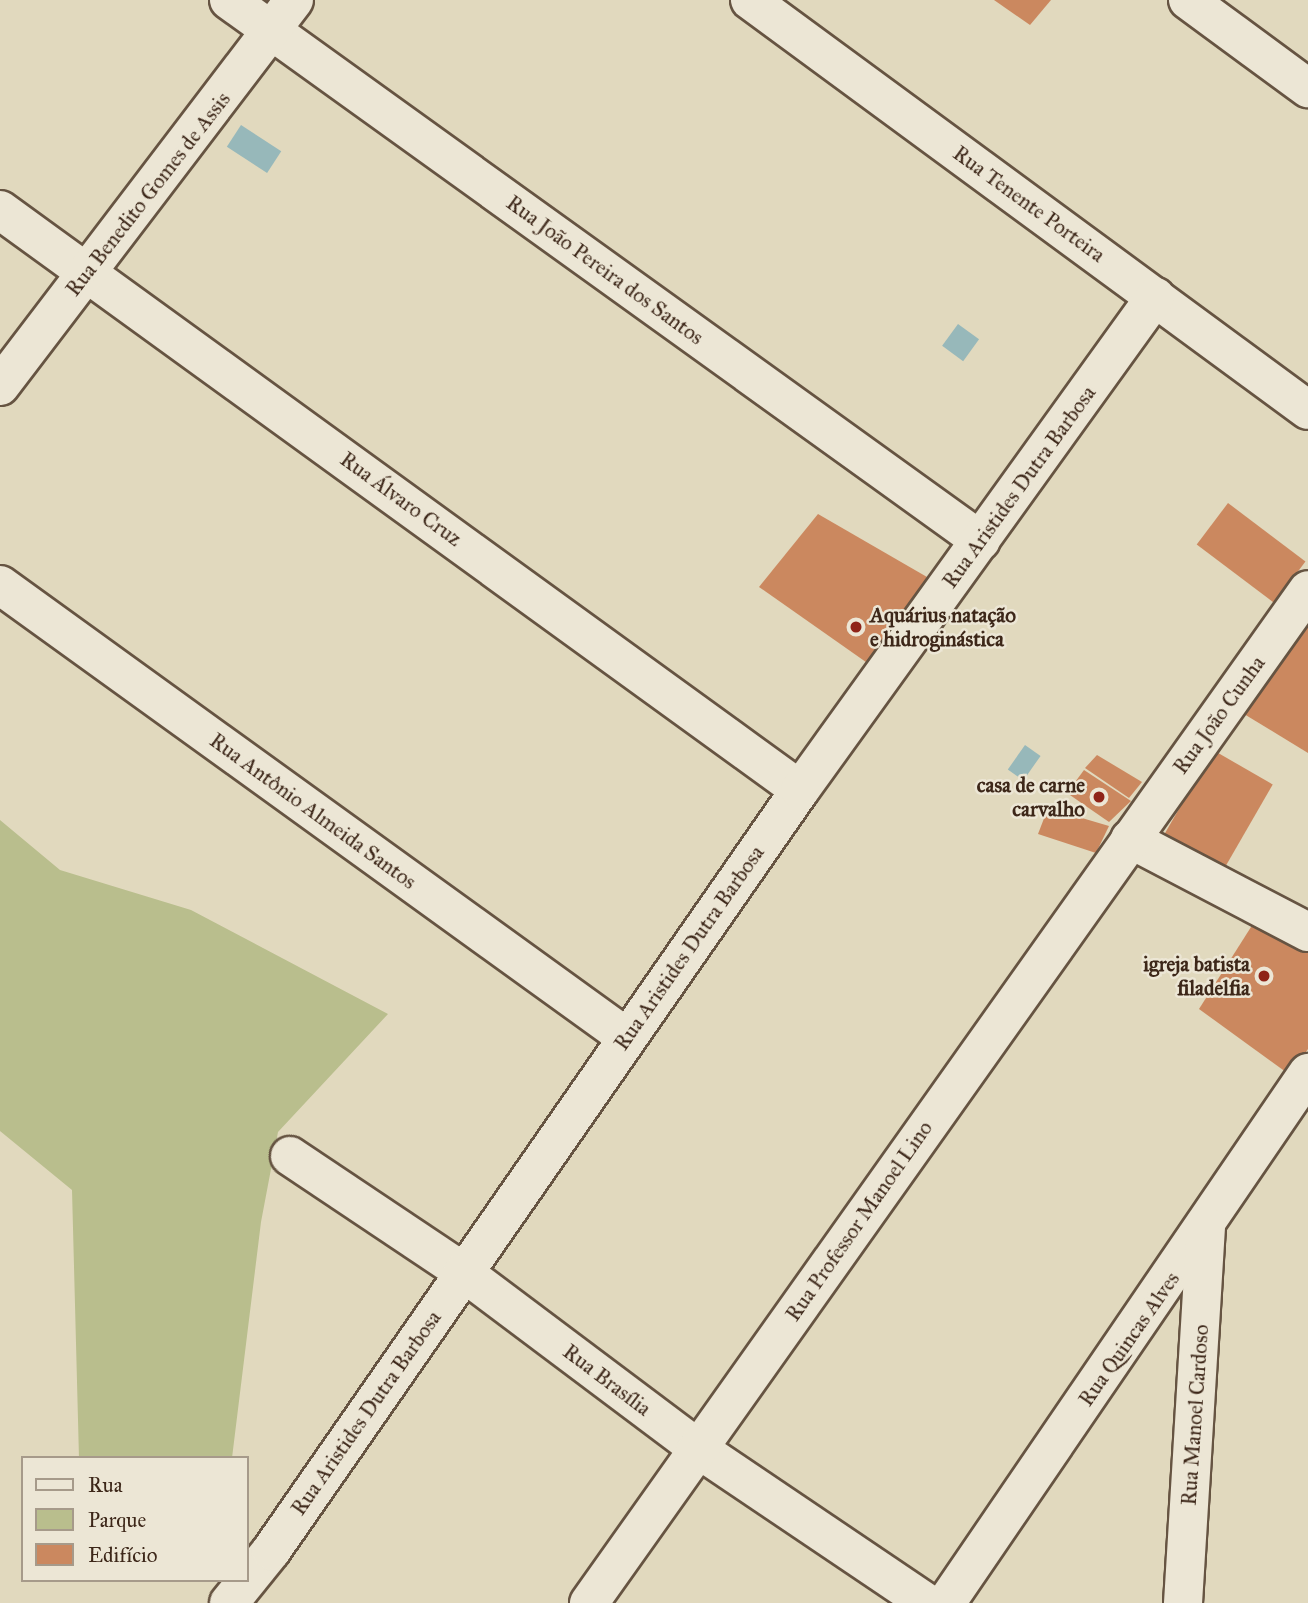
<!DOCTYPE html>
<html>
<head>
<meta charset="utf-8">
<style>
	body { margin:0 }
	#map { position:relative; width:1308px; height:1603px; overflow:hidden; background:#e1d9be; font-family:"IM FELL Great Primer",serif }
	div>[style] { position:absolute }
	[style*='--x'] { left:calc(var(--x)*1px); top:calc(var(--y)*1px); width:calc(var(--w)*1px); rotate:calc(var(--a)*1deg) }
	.green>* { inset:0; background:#b9be8d }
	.water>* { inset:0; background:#97b8ba; transform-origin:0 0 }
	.building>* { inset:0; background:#cb885f; transform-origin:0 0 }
	.roads { filter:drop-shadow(2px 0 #665442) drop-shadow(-2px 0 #665442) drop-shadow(0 2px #665442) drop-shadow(0 -2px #665442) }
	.minor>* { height:38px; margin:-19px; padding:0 19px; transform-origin:19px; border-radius:19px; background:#ece6d5 }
	.dots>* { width:19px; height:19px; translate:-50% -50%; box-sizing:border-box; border:4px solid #ece6d5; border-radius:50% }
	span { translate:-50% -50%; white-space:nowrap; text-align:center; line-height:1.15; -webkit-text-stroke:5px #ece6d5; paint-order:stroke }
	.street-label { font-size:21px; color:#3d2719 }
	.poi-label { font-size:21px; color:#3d2719; font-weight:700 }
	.left { translate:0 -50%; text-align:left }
	.right { translate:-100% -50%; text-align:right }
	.legend { position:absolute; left:21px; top:1456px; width:228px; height:126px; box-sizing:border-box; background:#ece6d5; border:2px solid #a69a8a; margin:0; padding:9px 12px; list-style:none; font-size:21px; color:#3d2719 }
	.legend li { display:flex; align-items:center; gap:14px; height:35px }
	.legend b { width:35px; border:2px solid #a69a8a }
</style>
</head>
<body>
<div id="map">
	<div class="green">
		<div style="clip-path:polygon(0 820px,60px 870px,191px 910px,388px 1014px,278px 1132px,261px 1222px,232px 1458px,79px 1458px,72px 1190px,0 1131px)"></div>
	</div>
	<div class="water">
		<div style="left:241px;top:125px;width:48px;height:26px;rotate:33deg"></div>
		<div style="left:958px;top:324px;width:26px;height:27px;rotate:36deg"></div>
		<div style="left:1025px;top:745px;width:19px;height:30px;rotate:35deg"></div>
	</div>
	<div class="building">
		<div style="clip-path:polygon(994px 0,1051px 0,1030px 25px)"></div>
		<div style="left:1228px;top:503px;width:97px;height:52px;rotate:37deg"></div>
		<div style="clip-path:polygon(818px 514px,927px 577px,873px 667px,759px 587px)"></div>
		<div style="clip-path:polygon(1308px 627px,1308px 753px,1244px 714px)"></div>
		<div style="left:1213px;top:750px;width:69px;height:101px;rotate:30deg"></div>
		<div style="clip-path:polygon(1097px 755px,1142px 782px,1129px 798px,1085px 768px)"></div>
		<div style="clip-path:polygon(1084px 770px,1131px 801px,1109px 822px,1067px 793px)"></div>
		<div style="clip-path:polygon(1048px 808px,1109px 826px,1096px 853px,1038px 834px)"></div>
		<div style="clip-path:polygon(1258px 916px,1308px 943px,1308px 1049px,1290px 1075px,1199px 1009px)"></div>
	</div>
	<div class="roads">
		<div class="minor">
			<div style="--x:229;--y:0;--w:926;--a:35.73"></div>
			<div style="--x:750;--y:0;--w:692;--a:36.31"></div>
			<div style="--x:1188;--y:0;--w:149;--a:36.3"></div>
			<div style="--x:0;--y:210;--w:988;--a:35.94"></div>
			<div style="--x:0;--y:386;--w:485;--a:-52.7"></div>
			<div style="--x:0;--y:585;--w:772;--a:35.83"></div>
			<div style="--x:1130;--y:839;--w:201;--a:27.6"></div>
			<div style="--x:290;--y:1156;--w:208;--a:33.8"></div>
			<div style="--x:463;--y:1272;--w:293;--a:36.9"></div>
			<div style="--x:697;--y:1448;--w:277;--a:34"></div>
			<div style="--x:229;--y:1603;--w:67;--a:-51.1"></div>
			<div style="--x:271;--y:1551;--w:927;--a:-55.2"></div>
			<div style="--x:800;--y:790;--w:608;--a:-54.24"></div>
			<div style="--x:589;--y:1603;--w:1242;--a:-54.63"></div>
			<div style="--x:946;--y:1603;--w:642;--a:-55.67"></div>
			<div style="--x:1183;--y:1603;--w:378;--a:-86.5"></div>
		</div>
	</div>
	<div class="dots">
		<div style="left:856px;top:627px;background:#8f2418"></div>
		<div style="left:1099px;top:797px;background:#8f2418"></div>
		<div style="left:1264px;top:976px;background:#8f2418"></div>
	</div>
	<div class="street-label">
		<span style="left:148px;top:194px;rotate:-52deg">Rua Benedito Gomes de Assis</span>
		<span style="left:1029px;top:204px;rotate:36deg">Rua Tenente Porteira</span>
		<span style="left:605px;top:270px;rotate:36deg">Rua João Pereira dos Santos</span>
		<span style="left:1019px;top:487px;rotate:-54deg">Rua Aristides Dutra Barbosa</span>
		<span style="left:401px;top:499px;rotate:36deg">Rua Álvaro Cruz</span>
		<span style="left:1219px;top:715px;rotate:-54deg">Rua João Cunha</span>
		<span style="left:313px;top:811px;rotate:36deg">Rua Antônio Almeida Santos</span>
		<span style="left:689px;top:948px;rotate:-55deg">Rua Aristides Dutra Barbosa</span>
		<span style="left:859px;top:1221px;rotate:-55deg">Rua Professor Manoel Lino</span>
		<span style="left:1129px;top:1339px;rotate:-55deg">Rua Quincas Alves</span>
		<span style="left:607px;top:1380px;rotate:37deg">Rua Brasília</span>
		<span style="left:366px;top:1413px;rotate:-55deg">Rua Aristides Dutra Barbosa</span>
		<span style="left:1195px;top:1415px;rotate:-86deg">Rua Manoel Cardoso</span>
	</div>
	<div class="poi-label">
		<span class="left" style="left:870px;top:627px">Aquárius natação<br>e hidroginástica</span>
		<span class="right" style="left:1085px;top:797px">casa de carne<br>carvalho</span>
		<span class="right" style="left:1250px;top:976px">igreja batista<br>filadelfia</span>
	</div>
	<ul class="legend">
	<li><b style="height:9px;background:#ece6d5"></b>Rua</li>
	<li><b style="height:19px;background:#b9be8d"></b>Parque</li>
	<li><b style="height:19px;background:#cb885f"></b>Edifício</li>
	</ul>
</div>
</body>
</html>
